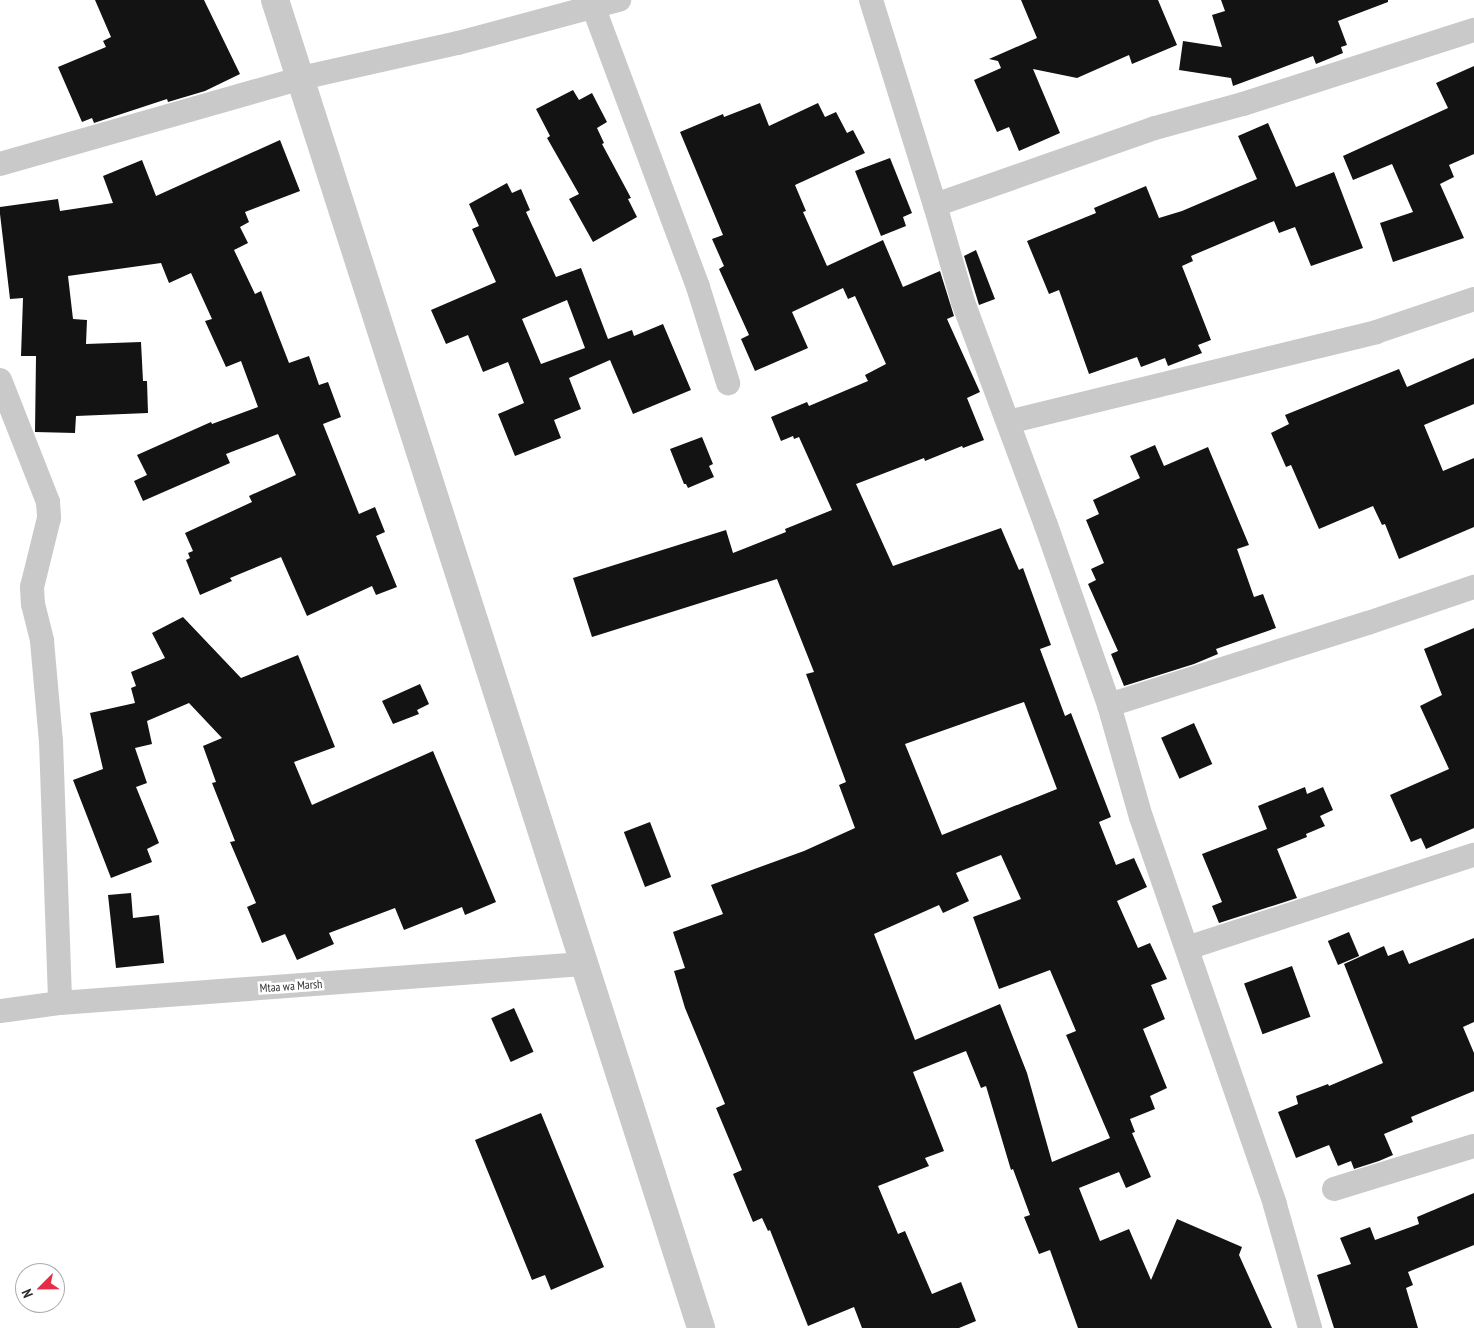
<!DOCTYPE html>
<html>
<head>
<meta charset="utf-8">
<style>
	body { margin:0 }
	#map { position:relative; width:1474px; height:1328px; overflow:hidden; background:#fff; font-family:"PT Sans Narrow",sans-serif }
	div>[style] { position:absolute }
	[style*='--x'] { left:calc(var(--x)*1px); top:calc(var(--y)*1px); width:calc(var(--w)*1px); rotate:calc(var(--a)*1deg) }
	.building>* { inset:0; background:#131313; transform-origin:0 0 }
	.minor>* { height:24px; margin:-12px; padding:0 12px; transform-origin:12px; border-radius:12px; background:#c9c9c9 }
	.tertiary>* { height:28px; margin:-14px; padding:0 14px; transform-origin:14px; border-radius:14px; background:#c9c9c9 }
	span { translate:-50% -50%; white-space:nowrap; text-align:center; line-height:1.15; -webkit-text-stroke:5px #fff; paint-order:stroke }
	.street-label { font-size:12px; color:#2c2c2c }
	.north { position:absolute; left:15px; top:1263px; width:50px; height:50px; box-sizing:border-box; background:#fff; border:1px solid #ababab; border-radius:50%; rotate:247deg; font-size:14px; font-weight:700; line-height:20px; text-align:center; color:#2c2c2c }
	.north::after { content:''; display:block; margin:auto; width:18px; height:22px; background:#e52d47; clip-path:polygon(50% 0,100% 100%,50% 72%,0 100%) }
</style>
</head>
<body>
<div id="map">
	<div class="building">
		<div style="clip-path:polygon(95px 0,204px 0,240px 74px,205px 91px,168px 102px,167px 99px,94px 123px,92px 118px,82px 122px,58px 67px,106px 47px,103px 41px,111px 37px)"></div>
		<div style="clip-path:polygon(1021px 0,1158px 0,1177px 45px,1132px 64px,1129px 55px,1077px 78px,1033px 69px,1060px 133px,1019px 151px,1009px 127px,997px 132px,974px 80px,1001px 68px,998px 61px,989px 59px,1037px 38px)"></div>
		<div style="clip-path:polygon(1221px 0,1388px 0,1388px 2px,1338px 21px,1347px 45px,1341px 47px,1343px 53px,1316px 64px,1313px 56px,1233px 86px,1231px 78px,1179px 70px,1183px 41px,1222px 47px,1212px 15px,1225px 11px)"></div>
		<div style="clip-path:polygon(1474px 66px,1474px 154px,1449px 165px,1454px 177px,1440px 184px,1464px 238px,1393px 262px,1380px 223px,1413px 212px,1392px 164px,1353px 180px,1343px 156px,1448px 108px,1436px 83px)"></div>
		<div style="clip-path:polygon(573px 90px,579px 100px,592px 93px,607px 122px,597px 128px,604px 143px,602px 144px,631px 198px,628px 199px,637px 217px,593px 242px,569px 199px,579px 194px,547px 138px,550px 136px,536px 109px)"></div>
		<div style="clip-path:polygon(evenodd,760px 103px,769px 126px,818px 103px,825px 117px,836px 112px,847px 133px,853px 130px,865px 153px,795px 185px,806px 211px,803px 212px,827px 266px,883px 240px,903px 287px,940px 271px,954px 316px,947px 319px,980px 392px,967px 398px,984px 440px,963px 448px,962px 446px,925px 461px,924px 458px,856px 484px,893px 566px,1001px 528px,1019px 570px,1023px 568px,1051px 645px,1040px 649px,1065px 716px,1071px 713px,1111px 817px,1099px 822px,1116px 865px,1134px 858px,1147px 887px,1117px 901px,1138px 948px,1150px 943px,1167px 979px,1151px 985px,1165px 1019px,1143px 1029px,1167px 1088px,1150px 1096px,1155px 1109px,1130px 1119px,1135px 1132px,1132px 1133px,1151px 1177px,1126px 1188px,1119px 1172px,1079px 1188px,1100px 1241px,1129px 1229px,1151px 1280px,1177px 1219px,1242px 1247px,1239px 1255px,1272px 1328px,1078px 1328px,1050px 1250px,1039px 1254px,1024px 1217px,1030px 1215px,1013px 1169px,1011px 1170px,986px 1086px,981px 1088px,966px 1051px,913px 1072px,944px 1151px,925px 1158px,929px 1166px,878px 1186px,898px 1234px,905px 1231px,932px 1294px,961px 1282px,976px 1321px,959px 1328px,862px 1328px,854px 1307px,808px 1326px,770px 1230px,768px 1231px,762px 1218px,753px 1222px,733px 1174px,742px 1170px,716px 1108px,725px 1104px,685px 1008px,674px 971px,685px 968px,673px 932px,723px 914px,711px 885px,804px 851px,855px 828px,839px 785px,846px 782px,806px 674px,814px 672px,777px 579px,592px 637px,573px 578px,726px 530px,733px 553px,786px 532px,785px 529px,832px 510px,799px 437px,794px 439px,793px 436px,781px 441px,771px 417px,807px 402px,809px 406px,868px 381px,865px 375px,886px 364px,855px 296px,848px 299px,843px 288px,792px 312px,808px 348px,755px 371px,741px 339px,749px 335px,719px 269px,724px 266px,712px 239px,723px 235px,680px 132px,723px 114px,724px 117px,760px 103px,1024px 702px,1057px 789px,942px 835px,905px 744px,1024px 702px,760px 103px,1001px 855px,1021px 899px,973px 917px,999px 989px,1050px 970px,1076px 1031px,1066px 1035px,1110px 1138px,1052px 1162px,1027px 1073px,1000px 1004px,915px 1040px,874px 934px,939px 905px,943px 913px,969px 901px,956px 873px,1001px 855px)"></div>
		<div style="clip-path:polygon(1268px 123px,1296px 187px,1334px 172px,1363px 248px,1311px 266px,1295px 227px,1279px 233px,1274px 221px,1191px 256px,1193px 261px,1182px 266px,1211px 340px,1198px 345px,1202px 353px,1168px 366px,1165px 358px,1141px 367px,1137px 357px,1089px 374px,1059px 290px,1049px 294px,1027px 241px,1096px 213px,1094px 208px,1146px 186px,1159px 218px,1182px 211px,1257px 179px,1238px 136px)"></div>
		<div style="clip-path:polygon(280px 140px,300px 191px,245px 212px,249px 222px,240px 227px,248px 243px,234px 250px,255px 294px,261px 291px,289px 363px,309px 356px,319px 385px,328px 382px,341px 417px,323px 424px,359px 514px,375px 507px,385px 532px,376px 536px,397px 587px,376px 595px,372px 586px,307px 616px,281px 557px,230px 578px,232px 581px,200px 595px,186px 560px,190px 558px,188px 553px,193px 551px,185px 533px,252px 502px,249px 496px,296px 475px,278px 434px,226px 454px,230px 463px,143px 501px,134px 481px,147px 475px,137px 455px,211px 422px,212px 424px,258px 407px,241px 361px,226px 367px,205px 321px,212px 319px,191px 273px,169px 283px,161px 263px,68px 276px,73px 319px,87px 320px,86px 344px,141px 342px,143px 381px,147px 381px,148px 413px,76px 416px,75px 433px,35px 432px,36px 356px,21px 356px,23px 298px,10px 299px,0 214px,0 207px,58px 199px,60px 211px,113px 203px,103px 176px,142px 160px,156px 196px)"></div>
		<div style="clip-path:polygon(890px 158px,912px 213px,903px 217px,906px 226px,881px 236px,855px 171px)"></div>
		<div style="clip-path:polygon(evenodd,507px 183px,512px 193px,521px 189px,530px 210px,526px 212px,556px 277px,581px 268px,608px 339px,632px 330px,634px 336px,663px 324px,691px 390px,633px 414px,610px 360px,569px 378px,581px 409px,554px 420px,561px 438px,515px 456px,498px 414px,524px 403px,508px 362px,483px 372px,468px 335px,446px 344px,431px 310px,496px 282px,472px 229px,479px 226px,469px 204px,507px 183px,567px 300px,585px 348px,541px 364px,522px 319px,567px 300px)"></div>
		<div style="clip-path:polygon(976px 250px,995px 299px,979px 305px,964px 256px)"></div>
		<div style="clip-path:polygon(1474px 358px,1474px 404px,1424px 425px,1443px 471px,1474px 458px,1474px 527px,1399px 559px,1385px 524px,1382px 525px,1373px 506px,1319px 529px,1291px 465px,1286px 467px,1271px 433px,1289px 424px,1285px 415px,1399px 369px,1407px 387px)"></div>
		<div style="clip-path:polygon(702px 437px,713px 464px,709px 466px,714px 477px,688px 488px,686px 484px,684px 484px,670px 449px)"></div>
		<div style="clip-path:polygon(1155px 445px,1164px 466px,1208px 447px,1249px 545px,1237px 549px,1254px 597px,1263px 594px,1276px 628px,1216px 649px,1218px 654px,1194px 664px,1124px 686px,1111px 654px,1118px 651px,1088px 584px,1096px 580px,1091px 569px,1104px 563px,1086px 520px,1099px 514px,1093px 500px,1140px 478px,1130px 456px)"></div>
		<div style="clip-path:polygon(183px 617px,241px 678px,298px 655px,335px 747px,294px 762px,312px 805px,433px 751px,496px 902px,465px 915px,462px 907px,404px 930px,395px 908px,329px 933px,334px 944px,297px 960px,285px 934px,262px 943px,247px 907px,256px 903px,230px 842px,235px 841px,212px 783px,216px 782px,203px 746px,222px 738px,189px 703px,147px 721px,152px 744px,135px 748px,147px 783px,136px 787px,159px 843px,147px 849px,152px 862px,111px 878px,73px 780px,103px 769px,90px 713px,135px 703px,131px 688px,136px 686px,131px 672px,165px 658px,152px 633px)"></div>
		<div style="clip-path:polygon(1474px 628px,1474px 828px,1426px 849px,1421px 838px,1411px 842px,1390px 795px,1449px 769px,1420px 706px,1442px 695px,1424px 649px)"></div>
		<div style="clip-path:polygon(420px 684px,429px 704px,417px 710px,419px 714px,393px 724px,382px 701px)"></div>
		<div style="left:1194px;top:723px;width:45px;height:36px;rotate:66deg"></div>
		<div style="clip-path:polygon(1305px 787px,1307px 794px,1323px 787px,1333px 810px,1320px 816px,1325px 826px,1306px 834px,1307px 837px,1277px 849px,1297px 898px,1219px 923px,1212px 906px,1222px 902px,1202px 854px,1267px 829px,1258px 806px)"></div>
		<div style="left:650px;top:822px;width:59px;height:28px;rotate:69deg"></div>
		<div style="clip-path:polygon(131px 893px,133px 918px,159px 915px,164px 963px,116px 968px,108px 895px)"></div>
		<div style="left:1349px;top:932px;width:26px;height:23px;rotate:67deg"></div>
		<div style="clip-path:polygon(1474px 938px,1474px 1022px,1463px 1027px,1474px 1053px,1474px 1091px,1411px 1117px,1413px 1122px,1384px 1134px,1393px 1155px,1379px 1161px,1354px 1169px,1351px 1161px,1338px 1166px,1329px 1145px,1296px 1158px,1278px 1112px,1298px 1104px,1296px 1096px,1328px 1084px,1329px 1086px,1383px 1063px,1344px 964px,1384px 946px,1388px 956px,1403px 950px,1409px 964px)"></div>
		<div style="left:1292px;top:966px;width:54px;height:51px;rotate:70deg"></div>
		<div style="left:514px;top:1008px;width:48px;height:25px;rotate:66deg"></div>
		<div style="clip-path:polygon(541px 1113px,604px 1267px,551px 1290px,545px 1275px,532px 1280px,475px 1140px)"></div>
		<div style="clip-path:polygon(1474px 1193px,1474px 1245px,1408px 1272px,1413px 1285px,1406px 1288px,1418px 1328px,1334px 1328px,1317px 1275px,1351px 1264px,1340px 1238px,1370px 1227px,1375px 1240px,1419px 1224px,1417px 1217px)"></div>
	</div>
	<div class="minor">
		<div style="--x:593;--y:0;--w:6;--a:90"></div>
		<div style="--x:593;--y:6;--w:300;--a:69.5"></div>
		<div style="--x:698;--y:287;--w:101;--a:72.6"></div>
		<div style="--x:871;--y:0;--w:215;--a:72.7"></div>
		<div style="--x:935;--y:205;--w:101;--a:73.9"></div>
		<div style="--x:963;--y:302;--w:238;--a:69.6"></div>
		<div style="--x:1046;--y:525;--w:191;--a:70.7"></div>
		<div style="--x:1109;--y:705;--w:116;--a:74.1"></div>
		<div style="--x:1141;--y:817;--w:410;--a:70.9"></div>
		<div style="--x:1275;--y:1205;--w:128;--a:74.1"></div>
		<div style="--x:0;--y:164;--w:313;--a:-15.9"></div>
		<div style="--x:301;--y:78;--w:161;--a:-12.6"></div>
		<div style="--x:458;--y:43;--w:167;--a:-15"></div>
		<div style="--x:935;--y:205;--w:233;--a:-19.3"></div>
		<div style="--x:1155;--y:128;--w:91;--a:-15.3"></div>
		<div style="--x:1243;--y:104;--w:243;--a:-17.8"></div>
		<div style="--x:0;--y:380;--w:131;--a:68.5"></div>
		<div style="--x:48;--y:502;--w:16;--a:86"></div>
		<div style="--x:49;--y:518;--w:71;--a:103.8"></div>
		<div style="--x:32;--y:587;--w:17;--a:87"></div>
		<div style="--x:33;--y:604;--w:38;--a:76"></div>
		<div style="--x:42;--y:641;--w:100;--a:84.9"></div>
		<div style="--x:51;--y:741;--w:262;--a:88"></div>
		<div style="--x:1008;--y:422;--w:379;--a:-13.7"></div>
		<div style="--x:1376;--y:332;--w:103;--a:-18.6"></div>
		<div style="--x:1109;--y:705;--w:272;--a:-17.6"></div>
		<div style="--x:1368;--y:623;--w:112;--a:-18.8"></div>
		<div style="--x:1187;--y:948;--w:302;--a:-18"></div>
		<div style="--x:0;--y:1011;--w:61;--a:-7.6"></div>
		<div style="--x:60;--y:1003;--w:524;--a:-4.26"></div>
		<div style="--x:1334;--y:1189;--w:146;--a:-17.1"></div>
	</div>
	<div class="tertiary">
		<div style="--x:275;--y:0;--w:1395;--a:72.21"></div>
	</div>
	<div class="street-label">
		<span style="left:291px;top:986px;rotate:-4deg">Mtaa wa Marsh</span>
	</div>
	<div class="north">N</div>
</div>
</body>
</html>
